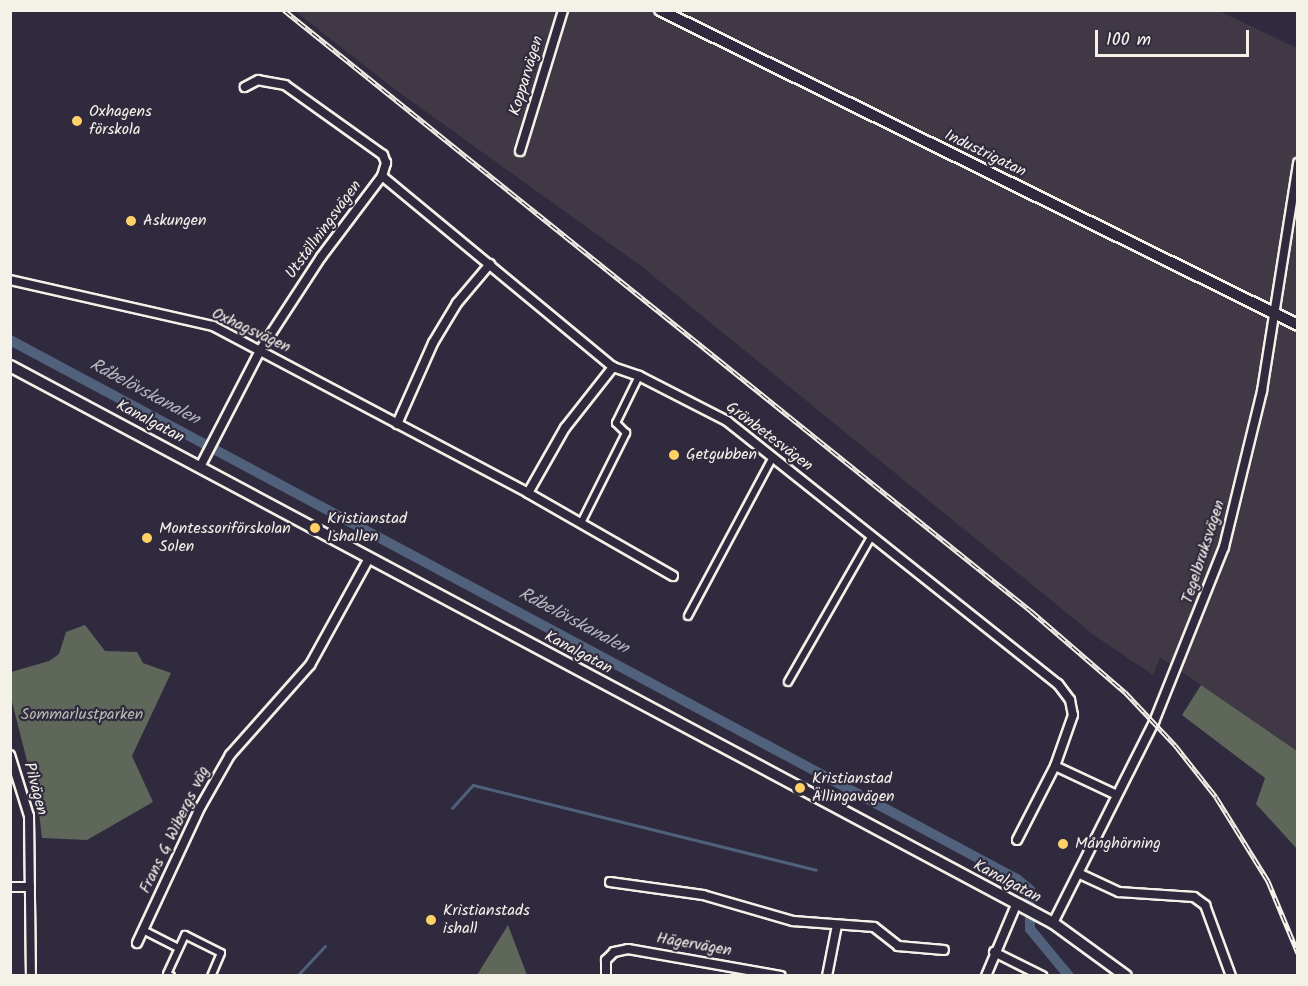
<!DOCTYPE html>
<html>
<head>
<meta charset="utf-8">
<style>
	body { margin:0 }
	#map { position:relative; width:1308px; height:986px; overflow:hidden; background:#2f2a3d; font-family:Kalam,sans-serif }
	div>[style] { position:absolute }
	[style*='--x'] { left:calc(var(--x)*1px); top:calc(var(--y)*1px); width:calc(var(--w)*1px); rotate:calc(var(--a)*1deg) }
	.built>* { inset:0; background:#413845 }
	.green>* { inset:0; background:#5e675a }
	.stream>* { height:3px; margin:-1.5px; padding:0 1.5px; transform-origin:1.5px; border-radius:1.5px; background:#51607b }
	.canal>* { height:10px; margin:-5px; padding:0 5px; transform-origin:5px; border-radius:5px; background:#51607b }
	.roads { filter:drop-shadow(2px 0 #f4f1e8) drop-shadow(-2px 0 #f4f1e8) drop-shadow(0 2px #f4f1e8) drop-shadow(0 -2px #f4f1e8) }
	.pedestrian>* { height:6px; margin:-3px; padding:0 3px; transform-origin:3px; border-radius:3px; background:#2f2a3d }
	.minor>* { height:8px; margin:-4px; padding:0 4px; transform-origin:4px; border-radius:4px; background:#2f2a3d }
	.tertiary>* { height:10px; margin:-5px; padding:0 5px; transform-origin:5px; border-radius:5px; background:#2f2a3d }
	.rail>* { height:5px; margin-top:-2.5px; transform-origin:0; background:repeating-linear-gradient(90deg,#2f2a3d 0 9px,#f4f1e8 0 18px); box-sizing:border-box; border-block:2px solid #f4f1e8 }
	.dots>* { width:16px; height:16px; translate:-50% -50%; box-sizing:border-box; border:3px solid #2f2a3d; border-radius:50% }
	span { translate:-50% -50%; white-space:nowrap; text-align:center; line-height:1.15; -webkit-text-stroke:4.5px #2f2a3d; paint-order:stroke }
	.street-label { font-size:16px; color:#f4f1e8 }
	.poi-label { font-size:16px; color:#f4f1e8 }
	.left { translate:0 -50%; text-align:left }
	.park-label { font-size:16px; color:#b8baaf }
	.water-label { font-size:18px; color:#b3b7bc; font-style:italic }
	.frame { position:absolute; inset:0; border:12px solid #f4f1e8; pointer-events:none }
	.scale { position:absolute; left:1095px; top:30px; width:154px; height:27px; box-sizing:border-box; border:3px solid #f4f1e8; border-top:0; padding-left:8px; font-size:18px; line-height:21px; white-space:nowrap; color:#f4f1e8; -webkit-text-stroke:4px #2f2a3d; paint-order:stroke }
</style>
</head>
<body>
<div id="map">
	<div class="built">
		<div style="clip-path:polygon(1217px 10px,1297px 48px,1297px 751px,1160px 657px,1153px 675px,1095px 636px,641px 266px,393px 88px,295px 11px)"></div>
	</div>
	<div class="green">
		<div style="clip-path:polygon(85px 625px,105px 651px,137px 652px,143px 663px,171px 673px,132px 756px,153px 802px,87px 840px,42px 838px,38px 804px,11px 698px,11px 672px,49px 661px,59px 654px,66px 632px)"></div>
		<div style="clip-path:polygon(1201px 685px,1297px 751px,1297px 849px,1256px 804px,1265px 778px,1182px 715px)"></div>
		<div style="clip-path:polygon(508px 925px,527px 975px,477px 975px)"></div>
	</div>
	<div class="stream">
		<div style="--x:452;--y:808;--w:31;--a:-48"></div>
		<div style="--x:473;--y:785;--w:353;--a:13.9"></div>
		<div style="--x:297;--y:976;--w:41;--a:-47"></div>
	</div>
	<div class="canal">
		<div style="--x:10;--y:340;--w:1142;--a:28.16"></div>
		<div style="--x:1017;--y:879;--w:17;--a:40"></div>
		<div style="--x:1030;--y:890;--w:39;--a:90"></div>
		<div style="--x:1030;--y:929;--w:61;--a:50.3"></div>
	</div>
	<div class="roads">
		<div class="pedestrian">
			<div style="--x:581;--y:523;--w:101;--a:-63.4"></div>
			<div style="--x:626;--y:433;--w:14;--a:-135"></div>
			<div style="--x:616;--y:423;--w:52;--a:-63.9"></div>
			<div style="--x:688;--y:616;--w:180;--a:-61.9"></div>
			<div style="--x:788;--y:682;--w:167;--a:-60.2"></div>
			<div style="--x:143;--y:930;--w:39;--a:27"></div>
			<div style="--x:171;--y:976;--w:4;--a:-153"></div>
			<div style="--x:167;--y:974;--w:43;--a:-65.2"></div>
			<div style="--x:185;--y:935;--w:40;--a:26.6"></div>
			<div style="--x:221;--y:953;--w:25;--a:113"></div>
		</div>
		<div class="minor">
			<div style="--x:520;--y:151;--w:147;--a:-73"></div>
			<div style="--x:382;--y:176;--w:300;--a:39.6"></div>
			<div style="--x:613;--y:367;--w:28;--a:19"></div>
			<div style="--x:639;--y:376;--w:99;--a:27.1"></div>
			<div style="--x:727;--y:421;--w:423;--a:38.5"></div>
			<div style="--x:1058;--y:684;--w:20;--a:53"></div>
			<div style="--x:1070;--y:700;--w:15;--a:79"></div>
			<div style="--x:1073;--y:715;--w:54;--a:109.4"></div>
			<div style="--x:1055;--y:766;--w:83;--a:117.2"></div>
			<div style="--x:10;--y:280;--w:208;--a:12.8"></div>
			<div style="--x:213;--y:326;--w:357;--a:27.9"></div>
			<div style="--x:528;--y:493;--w:167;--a:29.8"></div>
			<div style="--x:397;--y:424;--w:89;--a:-66"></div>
			<div style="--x:433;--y:343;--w:47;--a:-59"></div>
			<div style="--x:457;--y:303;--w:51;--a:-49.8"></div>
			<div style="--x:201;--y:465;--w:131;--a:-62.7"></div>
			<div style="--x:261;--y:349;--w:110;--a:-56.9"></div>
			<div style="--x:321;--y:257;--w:101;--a:-53"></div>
			<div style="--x:382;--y:176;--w:14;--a:-73"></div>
			<div style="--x:386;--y:163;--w:9;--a:-111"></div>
			<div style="--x:383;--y:155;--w:120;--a:-144.5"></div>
			<div style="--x:285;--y:85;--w:27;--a:-170"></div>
			<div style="--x:258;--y:80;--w:15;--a:152"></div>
			<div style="--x:528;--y:493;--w:75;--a:-60.4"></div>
			<div style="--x:565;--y:428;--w:78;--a:-51.8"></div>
			<div style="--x:10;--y:755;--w:64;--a:72.7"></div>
			<div style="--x:29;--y:816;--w:160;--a:89.3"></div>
			<div style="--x:1055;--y:766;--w:68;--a:25.1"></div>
			<div style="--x:1080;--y:874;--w:43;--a:24.8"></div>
			<div style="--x:1119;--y:892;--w:75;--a:3.8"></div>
			<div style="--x:1194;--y:897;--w:14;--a:36"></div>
			<div style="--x:1205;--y:905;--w:76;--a:69.9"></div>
			<div style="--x:610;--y:882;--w:94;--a:8"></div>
			<div style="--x:703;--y:895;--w:94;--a:16.1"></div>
			<div style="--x:793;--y:921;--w:81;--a:4.2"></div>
			<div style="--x:874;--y:927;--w:31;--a:38"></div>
			<div style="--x:898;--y:946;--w:46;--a:5"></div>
			<div style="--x:10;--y:887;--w:20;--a:0"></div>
			<div style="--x:1053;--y:923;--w:225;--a:-63.3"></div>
			<div style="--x:1154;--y:722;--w:188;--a:-68.2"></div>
			<div style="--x:1224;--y:547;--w:161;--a:-76.3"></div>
			<div style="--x:1262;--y:391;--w:231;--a:-81"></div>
			<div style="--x:137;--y:943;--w:151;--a:-65"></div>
			<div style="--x:201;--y:806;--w:59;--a:-60.4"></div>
			<div style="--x:230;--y:755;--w:120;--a:-48.4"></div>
			<div style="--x:310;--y:665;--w:122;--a:-61.1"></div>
			<div style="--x:994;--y:952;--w:54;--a:26.6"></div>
			<div style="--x:606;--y:976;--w:16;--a:-90"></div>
			<div style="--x:606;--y:960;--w:11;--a:-45"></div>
			<div style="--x:614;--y:952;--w:14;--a:-12"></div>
			<div style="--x:628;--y:949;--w:155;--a:10"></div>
			<div style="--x:827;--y:976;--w:52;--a:-78.9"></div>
			<div style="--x:986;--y:976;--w:77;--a:-67.1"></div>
		</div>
		<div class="tertiary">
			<div style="--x:660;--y:10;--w:712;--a:26.28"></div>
			<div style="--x:10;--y:366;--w:1182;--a:28.1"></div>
			<div style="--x:1053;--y:923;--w:90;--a:36"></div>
		</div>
	</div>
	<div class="rail">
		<div style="--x:284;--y:10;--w:959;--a:38.82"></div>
		<div style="--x:1031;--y:611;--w:124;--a:40.8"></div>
		<div style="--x:1125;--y:692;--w:73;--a:46.7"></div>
		<div style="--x:1175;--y:745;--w:66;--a:51.7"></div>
		<div style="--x:1216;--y:797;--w:99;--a:58.2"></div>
		<div style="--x:1268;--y:881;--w:78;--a:67.4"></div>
	</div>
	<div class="dots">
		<div style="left:77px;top:121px;background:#ffd166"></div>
		<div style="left:131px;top:221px;background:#ffd166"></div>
		<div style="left:674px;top:455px;background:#ffd166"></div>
		<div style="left:315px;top:528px;background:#ffd166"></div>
		<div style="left:147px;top:538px;background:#ffd166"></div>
		<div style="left:800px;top:788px;background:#ffd166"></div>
		<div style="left:1063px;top:844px;background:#ffd166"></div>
		<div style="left:431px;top:920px;background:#ffd166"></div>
	</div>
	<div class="street-label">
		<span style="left:527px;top:76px;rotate:-73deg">Kopparvägen</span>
		<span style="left:985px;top:154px;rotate:26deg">Industrigatan</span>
		<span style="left:324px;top:230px;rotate:-54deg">Utställningsvägen</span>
		<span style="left:251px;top:331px;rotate:25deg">Oxhagsvägen</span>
		<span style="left:150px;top:422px;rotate:28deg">Kanalgatan</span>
		<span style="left:769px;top:437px;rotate:37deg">Grönbetesvägen</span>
		<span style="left:1204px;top:552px;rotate:-72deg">Tegelbruksvägen</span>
		<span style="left:578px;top:653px;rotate:28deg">Kanalgatan</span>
		<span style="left:35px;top:789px;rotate:75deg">Pilvägen</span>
		<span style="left:175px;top:830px;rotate:-64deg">Frans G Wibergs väg</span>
		<span style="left:1007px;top:882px;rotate:28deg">Kanalgatan</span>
		<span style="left:694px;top:945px;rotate:10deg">Hägervägen</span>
	</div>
	<div class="poi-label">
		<span class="left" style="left:89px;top:121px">Oxhagens<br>förskola</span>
		<span class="left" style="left:143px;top:221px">Askungen</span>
		<span class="left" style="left:686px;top:455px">Getgubben</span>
		<span class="left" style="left:327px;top:528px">Kristianstad<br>Ishallen</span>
		<span class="left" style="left:159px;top:538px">Montessoriförskolan<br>Solen</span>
		<span class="left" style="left:812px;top:788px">Kristianstad<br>Ällingavägen</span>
		<span class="left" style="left:1075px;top:844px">Månghörning</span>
		<span class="left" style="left:443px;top:920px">Kristianstads<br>ishall</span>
	</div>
	<div class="park-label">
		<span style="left:82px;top:715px">Sommarlustparken</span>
	</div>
	<div class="water-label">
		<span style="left:144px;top:393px;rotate:28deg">Råbelövskanalen</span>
		<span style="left:573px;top:622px;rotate:28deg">Råbelövskanalen</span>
	</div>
	<div class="frame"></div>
	<div class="scale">100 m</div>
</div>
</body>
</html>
